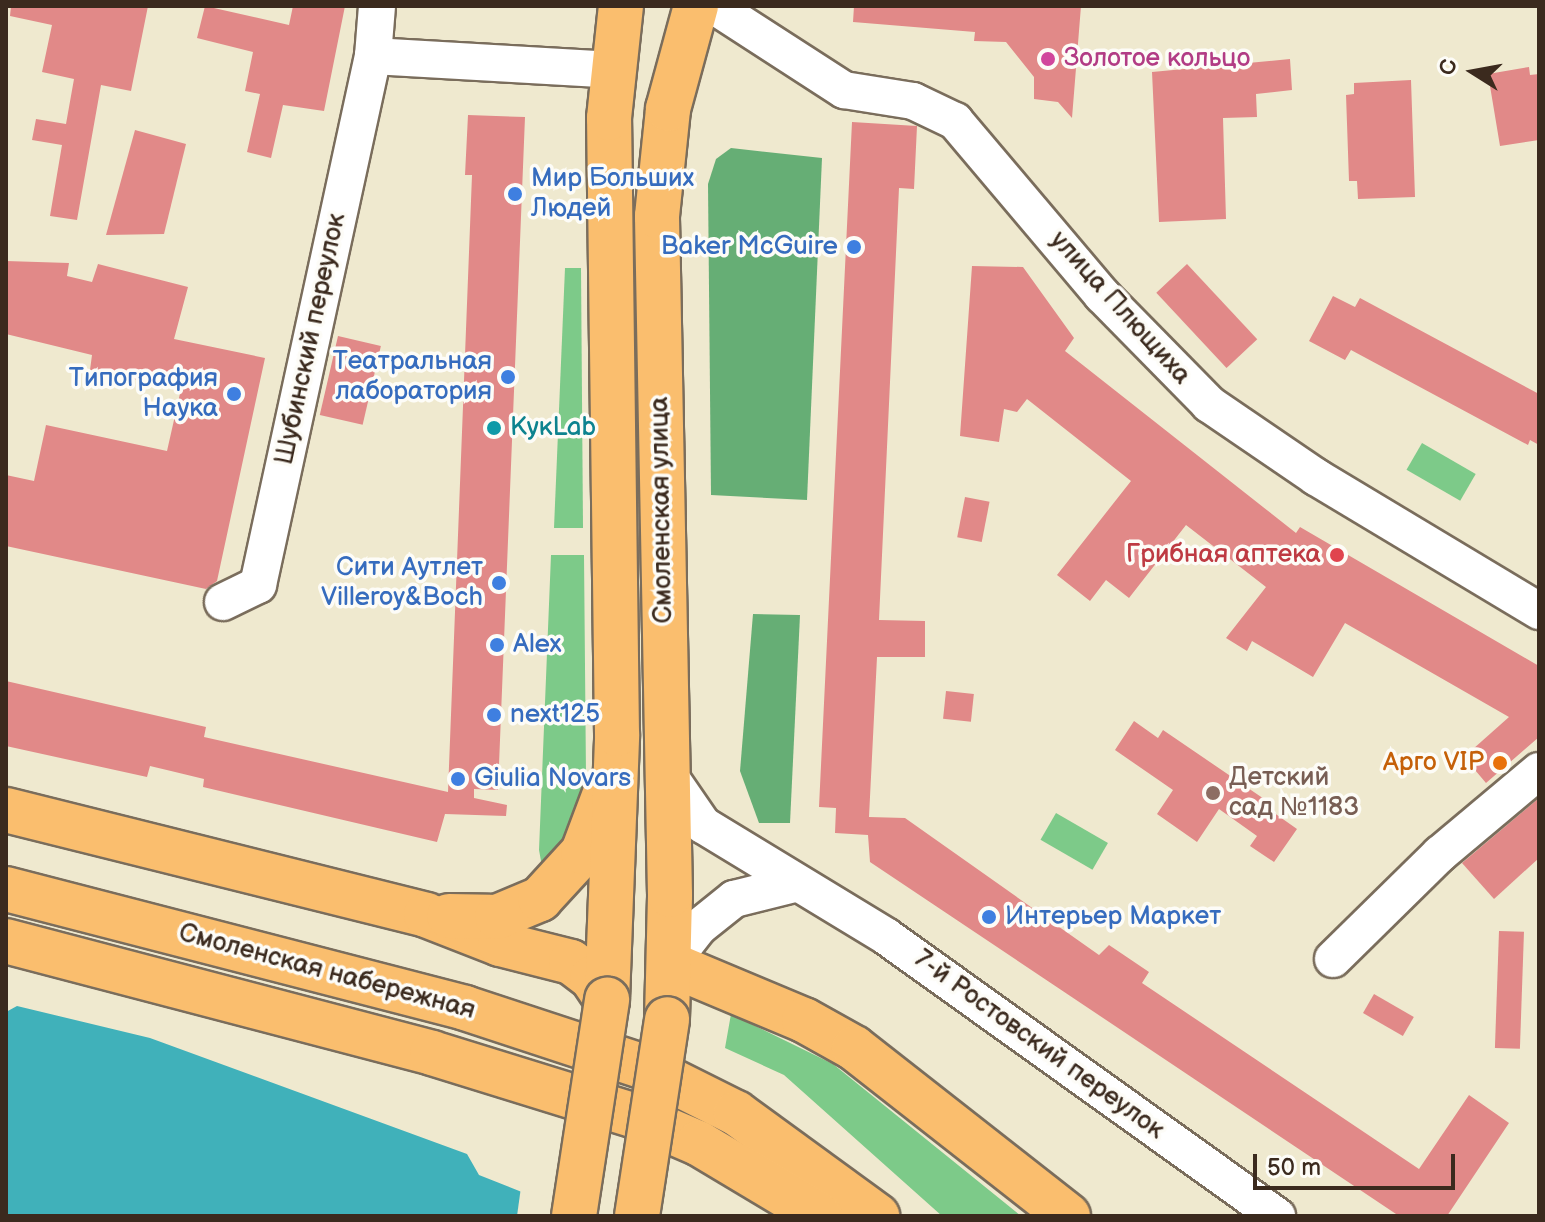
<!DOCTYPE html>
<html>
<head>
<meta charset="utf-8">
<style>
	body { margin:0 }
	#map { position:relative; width:1545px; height:1222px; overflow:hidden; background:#efe9cf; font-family:"Balsamiq Sans",sans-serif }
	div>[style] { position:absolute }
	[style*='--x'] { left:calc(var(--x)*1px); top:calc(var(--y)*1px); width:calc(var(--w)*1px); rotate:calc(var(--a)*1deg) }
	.green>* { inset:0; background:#7dca89; transform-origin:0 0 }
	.forest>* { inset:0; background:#66ae75 }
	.water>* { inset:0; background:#40b1ba }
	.pier>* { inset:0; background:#efe9cf }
	.building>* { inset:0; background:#e18988; transform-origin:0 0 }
	.roads { filter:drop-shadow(2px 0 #7a6d5c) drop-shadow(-2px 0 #7a6d5c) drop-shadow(0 2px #7a6d5c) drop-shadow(0 -2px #7a6d5c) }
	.minor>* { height:36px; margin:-18px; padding:0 18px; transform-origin:18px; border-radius:18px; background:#fff }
	.major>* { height:44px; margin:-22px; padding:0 22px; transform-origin:22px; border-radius:22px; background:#fabe6e }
	.bridges { filter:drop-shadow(2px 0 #7a6d5c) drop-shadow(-2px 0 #7a6d5c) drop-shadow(0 2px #7a6d5c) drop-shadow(0 -2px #7a6d5c) }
	.major-bridge>* { height:44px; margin:-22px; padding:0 22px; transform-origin:22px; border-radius:22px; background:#fabe6e }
	.dots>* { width:22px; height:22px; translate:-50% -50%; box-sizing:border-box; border:4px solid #fdfcf7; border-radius:50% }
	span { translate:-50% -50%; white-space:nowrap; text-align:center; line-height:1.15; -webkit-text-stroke:7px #fdfcf7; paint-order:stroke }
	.hotel-label { font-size:26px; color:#b23c85 }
	.left { translate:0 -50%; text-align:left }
	.shop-label { font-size:26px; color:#366cbe }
	.right { translate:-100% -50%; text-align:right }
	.street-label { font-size:26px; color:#3b2a1e }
	.culture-label { font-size:26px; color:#0d838f }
	.health-label { font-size:26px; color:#be3a42 }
	.food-label { font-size:26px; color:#c56008 }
	.education-label { font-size:26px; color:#785e54 }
	.frame { position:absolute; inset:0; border:8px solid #3b2a1e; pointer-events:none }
	.north { position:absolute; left:1433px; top:32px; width:80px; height:80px; -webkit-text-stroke:6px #fdfcf7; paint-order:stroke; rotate:281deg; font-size:22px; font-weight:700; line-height:32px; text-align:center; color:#3b2a1e }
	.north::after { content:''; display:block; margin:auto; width:28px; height:36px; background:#3b2a1e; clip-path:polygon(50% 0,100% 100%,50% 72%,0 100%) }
	.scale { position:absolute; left:1253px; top:1154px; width:202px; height:36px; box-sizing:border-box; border:4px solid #3b2a1e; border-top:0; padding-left:10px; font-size:24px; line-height:28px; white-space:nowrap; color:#3b2a1e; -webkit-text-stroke:6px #fdfcf7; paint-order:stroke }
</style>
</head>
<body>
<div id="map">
	<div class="green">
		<div style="clip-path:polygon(565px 268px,581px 268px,583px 528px,554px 528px)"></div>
		<div style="left:1422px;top:443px;width:62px;height:31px;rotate:30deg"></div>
		<div style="clip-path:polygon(551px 555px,584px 555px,586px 776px,593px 776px,592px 799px,543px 872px,539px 850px)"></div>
		<div style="left:1056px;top:813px;width:60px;height:31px;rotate:30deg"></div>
		<div style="clip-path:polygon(731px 1014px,833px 1064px,1021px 1216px,942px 1216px,784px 1075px,725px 1048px)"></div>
	</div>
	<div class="forest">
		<div style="clip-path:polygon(731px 148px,822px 158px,807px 500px,711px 495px,708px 184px,716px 159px)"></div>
		<div style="clip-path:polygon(753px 614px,800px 615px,790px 823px,759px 823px,740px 771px)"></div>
	</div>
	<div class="water">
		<div style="clip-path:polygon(17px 1006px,150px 1038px,467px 1154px,479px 1175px,582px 1216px,6px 1216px,6px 1012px)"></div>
	</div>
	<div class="pier">
		<div style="clip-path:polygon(521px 1187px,584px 1212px,586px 1216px,517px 1216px)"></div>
	</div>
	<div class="building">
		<div style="clip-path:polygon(11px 6px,148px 6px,131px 91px,101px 85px,77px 220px,50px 216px,62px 145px,32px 140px,36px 119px,66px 124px,74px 79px,42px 72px,52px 25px,10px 16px)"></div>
		<div style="clip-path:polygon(205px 6px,289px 25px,293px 6px,345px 6px,324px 111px,283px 105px,271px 158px,247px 152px,260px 94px,245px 91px,253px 52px,197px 38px)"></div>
		<div style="clip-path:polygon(854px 6px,1081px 6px,1072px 118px,1058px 102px,1034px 99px,1034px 77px,1006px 42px,974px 41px,975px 32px,853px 22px)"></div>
		<div style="clip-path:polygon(1290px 59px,1292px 90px,1256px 94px,1257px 117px,1223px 118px,1226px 219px,1159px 222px,1152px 72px)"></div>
		<div style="clip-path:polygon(1529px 67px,1530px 75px,1539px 74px,1539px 140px,1500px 146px,1488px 74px)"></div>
		<div style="clip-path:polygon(1411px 80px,1415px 197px,1358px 199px,1357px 181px,1349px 181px,1346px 95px,1354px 94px,1354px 83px)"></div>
		<div style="clip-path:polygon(468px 115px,525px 117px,498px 790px,474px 789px,474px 798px,507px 805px,506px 816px,445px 814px,437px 842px,203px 787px,204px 779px,171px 771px,150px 766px,147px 777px,6px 746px,6px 681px,206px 727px,204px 737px,448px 792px,472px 175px,465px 175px)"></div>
		<div style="clip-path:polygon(852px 122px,917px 126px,914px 189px,899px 188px,879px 620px,925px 621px,925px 657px,877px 657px,869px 817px,905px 818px,1099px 955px,1109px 945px,1149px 972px,1142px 983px,1419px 1169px,1469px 1095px,1509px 1123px,1447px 1216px,1399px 1216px,870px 862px,868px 835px,835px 833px,836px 808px,819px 807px)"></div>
		<div style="clip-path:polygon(135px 130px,186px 144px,164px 234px,106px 235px)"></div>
		<div style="clip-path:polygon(6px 261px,69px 263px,67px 276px,92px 282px,98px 264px,188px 287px,174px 339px,265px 358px,217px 581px,206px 589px,6px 546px,6px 475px,34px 481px,46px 425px,167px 451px,181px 389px,90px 370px,92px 355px,6px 334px)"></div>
		<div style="left:1187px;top:264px;width:103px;height:42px;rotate:47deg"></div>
		<div style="clip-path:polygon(972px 266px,1023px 267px,1074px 338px,1065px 351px,1296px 533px,1300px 527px,1539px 666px,1539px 737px,1486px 783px,1464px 757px,1509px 717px,1345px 623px,1313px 677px,1252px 641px,1247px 651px,1226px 638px,1266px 587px,1186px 525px,1129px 598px,1106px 580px,1090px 601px,1057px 575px,1131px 481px,1027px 399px,1017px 412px,1004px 409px,999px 442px,960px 436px)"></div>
		<div style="clip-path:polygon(1333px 296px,1355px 307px,1360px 298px,1539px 394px,1539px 445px,1530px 440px,1528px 445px,1351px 350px,1345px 360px,1309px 341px)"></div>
		<div style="left:338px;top:336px;width:44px;height:81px;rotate:13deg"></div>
		<div style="left:965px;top:497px;width:25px;height:41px;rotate:11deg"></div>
		<div style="left:946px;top:691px;width:28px;height:28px;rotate:6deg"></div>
		<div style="clip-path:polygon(1134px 721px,1158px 738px,1163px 730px,1270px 803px,1267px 808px,1297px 829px,1274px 862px,1250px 846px,1257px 836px,1219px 809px,1197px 842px,1157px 814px,1173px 790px,1115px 750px)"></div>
		<div style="clip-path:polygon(1539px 798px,1539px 858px,1494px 899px,1462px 863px)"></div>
		<div style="left:1499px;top:931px;width:25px;height:117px;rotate:2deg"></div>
		<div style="left:1374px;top:994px;width:46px;height:22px;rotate:30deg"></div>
	</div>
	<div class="roads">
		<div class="minor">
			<div style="--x:714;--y:6;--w:155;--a:32.9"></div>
			<div style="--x:844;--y:90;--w:70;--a:9.1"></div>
			<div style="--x:913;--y:101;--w:47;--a:25.5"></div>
			<div style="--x:955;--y:121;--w:228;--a:49.8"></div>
			<div style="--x:1102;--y:295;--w:153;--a:45.5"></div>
			<div style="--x:1209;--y:404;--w:130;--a:34.3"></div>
			<div style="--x:1316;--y:477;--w:260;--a:31"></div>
			<div style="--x:373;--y:56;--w:240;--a:3.3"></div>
			<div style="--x:223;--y:602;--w:39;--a:-26"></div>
			<div style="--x:258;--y:585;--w:541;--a:-77.74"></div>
			<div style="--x:373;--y:56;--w:50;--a:-85.4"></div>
			<div style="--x:668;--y:774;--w:62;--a:55.5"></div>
			<div style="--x:703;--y:825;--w:215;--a:31.3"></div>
			<div style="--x:887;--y:937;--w:480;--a:35.6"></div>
			<div style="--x:1333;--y:959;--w:150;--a:-44.5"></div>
			<div style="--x:1440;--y:854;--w:129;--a:-40"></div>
			<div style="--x:670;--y:964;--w:47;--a:-51.9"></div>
			<div style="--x:699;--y:927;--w:45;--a:-38.7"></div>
			<div style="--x:734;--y:899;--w:62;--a:-14"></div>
		</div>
		<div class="major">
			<div style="--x:6;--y:810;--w:433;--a:14"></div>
			<div style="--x:426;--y:915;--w:79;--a:21.4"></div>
			<div style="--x:500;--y:944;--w:73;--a:14.2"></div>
			<div style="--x:571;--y:962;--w:26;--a:37"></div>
			<div style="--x:592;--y:978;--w:27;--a:56"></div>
			<div style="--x:6;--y:889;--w:474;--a:14.5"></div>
			<div style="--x:465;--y:1008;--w:188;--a:18.2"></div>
			<div style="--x:644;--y:1067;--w:103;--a:26.6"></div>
			<div style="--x:736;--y:1113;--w:175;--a:36.1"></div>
			<div style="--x:449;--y:916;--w:48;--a:1.2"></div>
			<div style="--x:497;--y:917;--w:47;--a:-22.7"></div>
			<div style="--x:540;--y:899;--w:64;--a:-47.5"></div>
			<div style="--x:583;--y:852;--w:60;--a:-69.4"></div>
			<div style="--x:6;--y:941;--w:440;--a:14.7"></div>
			<div style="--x:432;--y:1053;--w:213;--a:17.2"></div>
			<div style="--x:635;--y:1116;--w:69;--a:23.2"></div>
			<div style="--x:698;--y:1143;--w:142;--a:30.9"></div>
			<div style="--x:670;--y:964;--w:145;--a:22.7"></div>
			<div style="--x:804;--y:1020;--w:57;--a:29.2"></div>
			<div style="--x:854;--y:1048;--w:272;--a:38.1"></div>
			<div style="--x:607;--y:1000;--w:266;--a:-87.8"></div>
			<div style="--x:617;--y:734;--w:616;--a:-90.74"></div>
			<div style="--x:609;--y:118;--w:113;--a:-83.9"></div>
			<div style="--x:667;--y:1019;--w:124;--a:-88.6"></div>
			<div style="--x:670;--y:895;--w:679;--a:-91.1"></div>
			<div style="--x:657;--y:216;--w:108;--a:-84.1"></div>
			<div style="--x:668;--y:109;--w:107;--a:-74.8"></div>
		</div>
	</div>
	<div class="bridges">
		<div class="major-bridge">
			<div style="--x:574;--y:1216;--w:219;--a:-81.3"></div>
			<div style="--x:637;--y:1216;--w:199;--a:-81.3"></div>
		</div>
	</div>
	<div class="dots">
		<div style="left:1048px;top:59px;background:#d1479c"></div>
		<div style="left:515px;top:194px;background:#3f7fe0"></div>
		<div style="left:854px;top:247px;background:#3f7fe0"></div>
		<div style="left:508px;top:377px;background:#3f7fe0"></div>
		<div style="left:234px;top:394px;background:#3f7fe0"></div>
		<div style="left:494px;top:428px;background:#0f9aa8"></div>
		<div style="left:1337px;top:555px;background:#e0444e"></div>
		<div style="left:499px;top:583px;background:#3f7fe0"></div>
		<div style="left:497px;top:645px;background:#3f7fe0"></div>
		<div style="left:494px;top:715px;background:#3f7fe0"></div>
		<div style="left:1500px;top:763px;background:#e8710a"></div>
		<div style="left:458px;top:779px;background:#3f7fe0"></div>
		<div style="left:1213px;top:793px;background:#8d6e63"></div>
		<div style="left:989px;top:917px;background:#3f7fe0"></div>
	</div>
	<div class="hotel-label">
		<span class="left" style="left:1064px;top:59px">Золотое кольцо</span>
	</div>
	<div class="shop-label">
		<span class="left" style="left:531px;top:194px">Мир Больших<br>Людей</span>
		<span class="right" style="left:838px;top:247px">Baker McGuire</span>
		<span class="right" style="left:492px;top:377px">Театральная<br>лаборатория</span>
		<span class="right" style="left:218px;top:394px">Типография<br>Наука</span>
		<span class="right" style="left:483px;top:583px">Сити Аутлет<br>Villeroy&amp;Boch</span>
		<span class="left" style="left:513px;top:645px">Alex</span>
		<span class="left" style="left:510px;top:715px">next125</span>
		<span class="left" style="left:474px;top:779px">Giulia Novars</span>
		<span class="left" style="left:1005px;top:917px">Интерьер Маркет</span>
	</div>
	<div class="street-label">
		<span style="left:1120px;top:308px;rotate:48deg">улица Плющиха</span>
		<span style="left:311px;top:339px;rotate:-78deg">Шубинский переулок</span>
		<span style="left:662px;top:510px;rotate:-91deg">Смоленская улица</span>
		<span style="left:327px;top:972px;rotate:15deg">Смоленская набережная</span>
		<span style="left:1039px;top:1045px;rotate:36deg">7-й Ростовский переулок</span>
	</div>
	<div class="culture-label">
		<span class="left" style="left:510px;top:428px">КукLab</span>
	</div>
	<div class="health-label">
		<span class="right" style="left:1321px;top:555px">Грибная аптека</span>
	</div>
	<div class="food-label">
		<span class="right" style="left:1484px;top:763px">Арго VIP</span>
	</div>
	<div class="education-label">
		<span class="left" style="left:1229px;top:793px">Детский<br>сад №1183</span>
	</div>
	<div class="frame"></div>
	<div class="north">С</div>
	<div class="scale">50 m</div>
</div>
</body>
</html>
